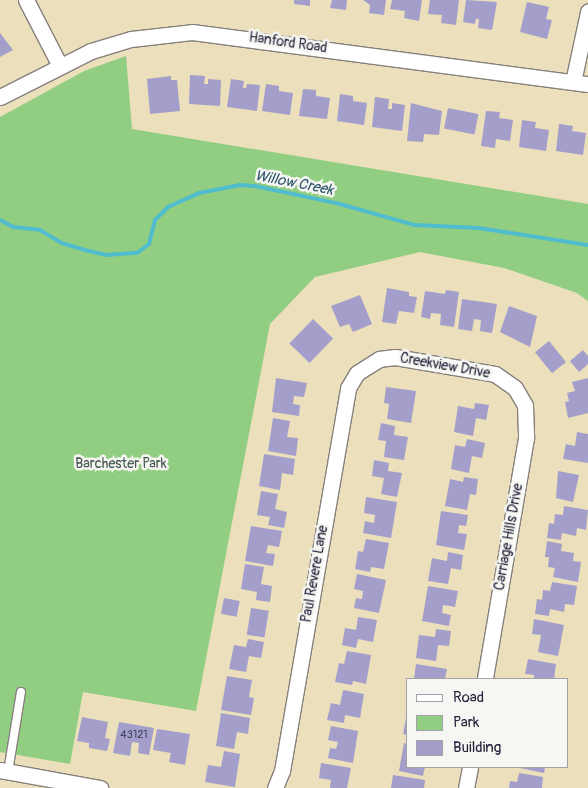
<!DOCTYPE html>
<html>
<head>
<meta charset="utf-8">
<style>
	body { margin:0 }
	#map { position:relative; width:588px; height:788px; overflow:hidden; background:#ebdfbc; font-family:Pangolin,sans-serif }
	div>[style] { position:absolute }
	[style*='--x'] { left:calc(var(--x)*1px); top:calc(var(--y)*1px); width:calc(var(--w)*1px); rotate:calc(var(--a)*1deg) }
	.green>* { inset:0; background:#92ce82 }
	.stream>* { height:4px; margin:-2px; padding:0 2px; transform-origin:2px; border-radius:2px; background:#51bccd }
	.building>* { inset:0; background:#a49fca; transform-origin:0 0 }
	.roads { filter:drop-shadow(1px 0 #86807c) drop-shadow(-1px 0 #86807c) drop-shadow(0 1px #86807c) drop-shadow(0 -1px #86807c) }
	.lane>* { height:8px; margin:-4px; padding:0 4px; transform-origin:4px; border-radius:4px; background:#fff }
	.street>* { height:15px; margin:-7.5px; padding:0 7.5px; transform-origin:7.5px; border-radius:7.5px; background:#fff }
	span { translate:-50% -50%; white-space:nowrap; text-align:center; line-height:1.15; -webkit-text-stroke:5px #f6f6f2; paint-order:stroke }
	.number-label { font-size:11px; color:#42415f }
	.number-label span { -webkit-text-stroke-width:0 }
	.street-label { font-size:14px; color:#22223b }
	.park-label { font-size:14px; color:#445650 }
	.water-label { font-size:15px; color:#32586e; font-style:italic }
	.legend { position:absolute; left:406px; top:678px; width:162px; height:90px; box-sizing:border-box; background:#f6f6f2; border:1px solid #a1a1a9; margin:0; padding:6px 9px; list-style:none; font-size:15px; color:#22223b }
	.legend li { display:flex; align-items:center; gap:10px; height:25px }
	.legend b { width:25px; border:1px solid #a1a1a9 }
</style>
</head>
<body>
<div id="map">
	<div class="green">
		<div style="clip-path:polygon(126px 56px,132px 129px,588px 204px,588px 301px,577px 293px,504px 268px,420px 252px,315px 277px,270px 324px,196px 711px,83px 692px,70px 764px,0 752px,0 117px,84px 71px)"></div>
	</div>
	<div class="stream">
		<div style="--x:0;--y:220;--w:15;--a:28"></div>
		<div style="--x:13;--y:227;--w:27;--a:6"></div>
		<div style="--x:40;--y:230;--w:26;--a:31"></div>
		<div style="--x:62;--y:243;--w:28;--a:17"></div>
		<div style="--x:89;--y:251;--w:17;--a:13"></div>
		<div style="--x:106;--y:255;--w:31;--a:-4"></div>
		<div style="--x:137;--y:253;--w:15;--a:-37"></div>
		<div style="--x:149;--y:244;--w:25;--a:-76"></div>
		<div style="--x:155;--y:220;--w:18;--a:-45"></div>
		<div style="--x:168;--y:207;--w:34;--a:-24"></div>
		<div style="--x:199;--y:193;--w:42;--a:-11"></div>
		<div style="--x:240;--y:185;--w:15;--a:4"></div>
		<div style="--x:255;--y:186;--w:83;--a:11.9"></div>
		<div style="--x:336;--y:203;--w:82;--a:15.6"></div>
		<div style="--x:415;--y:225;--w:64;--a:2.7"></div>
		<div style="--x:479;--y:228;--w:110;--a:8.9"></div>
	</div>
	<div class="building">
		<div style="clip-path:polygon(294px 0,310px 0,310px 6px,294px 4px)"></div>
		<div style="clip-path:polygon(332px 0,347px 0,346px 10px,330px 8px)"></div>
		<div style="clip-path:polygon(363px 0,386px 0,384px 15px,369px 13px,370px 5px)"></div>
		<div style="clip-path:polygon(392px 0,422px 0,419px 21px,404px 18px,405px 11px,390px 9px)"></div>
		<div style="clip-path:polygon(430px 0,459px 0,456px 25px,441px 23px,442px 15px,428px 14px)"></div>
		<div style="clip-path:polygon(466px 0,497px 2px,492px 30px,478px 28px,479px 19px,476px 19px,475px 24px,463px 22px)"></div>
		<div style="clip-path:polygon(527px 2px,549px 7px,546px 19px,552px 20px,547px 39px,520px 32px)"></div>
		<div style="clip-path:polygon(0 33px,13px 50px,0 57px)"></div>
		<div style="clip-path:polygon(190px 75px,205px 76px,204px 84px,208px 84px,208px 79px,221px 80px,220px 106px,189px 104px)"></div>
		<div style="clip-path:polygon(171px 76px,171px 80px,177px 80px,180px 111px,150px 114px,147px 79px)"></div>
		<div style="clip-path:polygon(231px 79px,244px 81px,243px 88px,246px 88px,247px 84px,260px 85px,257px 111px,227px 107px)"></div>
		<div style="clip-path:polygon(266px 84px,279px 86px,279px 91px,293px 93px,290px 115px,262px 111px)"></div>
		<div style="clip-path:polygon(303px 89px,316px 90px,316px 96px,330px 98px,327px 119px,299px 116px)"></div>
		<div style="clip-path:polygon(340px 94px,353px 96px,353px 101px,367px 103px,364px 125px,337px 121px)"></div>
		<div style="clip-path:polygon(375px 97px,389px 99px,388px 109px,392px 109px,392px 103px,405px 105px,402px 131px,372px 127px)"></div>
		<div style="clip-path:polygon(411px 103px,442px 111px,439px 135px,424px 134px,423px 142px,407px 141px)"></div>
		<div style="left:448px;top:108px;width:31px;height:21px;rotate:11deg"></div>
		<div style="clip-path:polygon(486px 111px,500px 112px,499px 118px,513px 120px,510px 141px,496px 139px,495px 148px,481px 146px)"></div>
		<div style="clip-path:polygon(522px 120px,536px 122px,535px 128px,549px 130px,546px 151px,519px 147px)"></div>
		<div style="clip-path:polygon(559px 124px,573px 126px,572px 131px,586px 133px,583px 155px,556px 151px)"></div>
		<div style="clip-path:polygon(387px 288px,409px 292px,409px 296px,417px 297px,414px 313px,399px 311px,396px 324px,382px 322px)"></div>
		<div style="clip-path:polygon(446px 290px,459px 292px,454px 327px,440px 325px,441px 314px,431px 313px,430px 319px,421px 317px,425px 291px,445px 294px)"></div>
		<div style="clip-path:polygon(360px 295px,372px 324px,353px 332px,349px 324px,340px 327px,331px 306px)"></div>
		<div style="clip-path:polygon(462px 299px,497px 304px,492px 333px,480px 331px,481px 320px,474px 319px,472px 331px,458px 329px)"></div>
		<div style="clip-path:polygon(509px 306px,537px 316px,530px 347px,500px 332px)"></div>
		<div style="left:313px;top:319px;width:28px;height:34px;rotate:44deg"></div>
		<div style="left:549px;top:341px;width:27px;height:18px;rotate:51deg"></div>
		<div style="clip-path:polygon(583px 350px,588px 356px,588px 364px,579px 372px,570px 361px)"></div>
		<div style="clip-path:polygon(276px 378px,307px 383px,304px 397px,294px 396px,293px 404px,300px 405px,299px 416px,272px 412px)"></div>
		<div style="clip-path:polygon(588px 378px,588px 413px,568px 418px,565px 402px,569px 401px,567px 393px,575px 391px,572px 382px)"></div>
		<div style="clip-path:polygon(386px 387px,416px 391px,411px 423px,387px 419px,389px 404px,384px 403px)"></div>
		<div style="clip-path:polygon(475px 403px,489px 405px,486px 420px,476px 418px,473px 436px,454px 432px,458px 406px,474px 409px)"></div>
		<div style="clip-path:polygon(273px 418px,290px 421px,287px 437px,298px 438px,296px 456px,268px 451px)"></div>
		<div style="clip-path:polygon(381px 423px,395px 426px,394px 435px,408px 437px,404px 460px,384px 457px,386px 441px,378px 440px)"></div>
		<div style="clip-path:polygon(577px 432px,588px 434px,588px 463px,563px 459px,566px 444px,575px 446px)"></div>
		<div style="clip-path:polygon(467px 439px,485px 443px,482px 458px,472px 456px,469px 473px,451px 469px,455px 445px,465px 447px)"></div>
		<div style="clip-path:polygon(264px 454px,295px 459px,293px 475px,282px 473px,280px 490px,259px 486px)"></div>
		<div style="clip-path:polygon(374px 460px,389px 463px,388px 471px,402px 473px,397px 497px,381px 494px,384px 478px,372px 476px)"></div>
		<div style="clip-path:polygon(558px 471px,579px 475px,573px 502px,556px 498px)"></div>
		<div style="clip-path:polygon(464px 477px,478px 479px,476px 495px,470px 494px,467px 510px,445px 506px,450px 479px,463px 482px)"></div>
		<div style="clip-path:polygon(261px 491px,278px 494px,275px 509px,287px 512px,284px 528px,268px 525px,270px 517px,257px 515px)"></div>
		<div style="clip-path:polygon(366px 497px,397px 502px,391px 538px,363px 533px,365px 521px,374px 523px,375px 515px,364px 513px)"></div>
		<div style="clip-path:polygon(564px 506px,588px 510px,586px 530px,577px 528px,576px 536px,562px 533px,561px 540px,547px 538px,549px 523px,554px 524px,555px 514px,563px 515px)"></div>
		<div style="clip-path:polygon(441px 511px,468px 515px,466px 526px,459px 525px,458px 533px,467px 534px,464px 550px,436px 545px)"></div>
		<div style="clip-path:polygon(251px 526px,282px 531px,279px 547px,268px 545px,266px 553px,275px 554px,273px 566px,245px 561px)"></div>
		<div style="clip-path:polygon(366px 539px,389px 543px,384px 569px,371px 567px,370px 572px,355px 569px,358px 551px,363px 552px)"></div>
		<div style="clip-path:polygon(547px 541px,562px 544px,561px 551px,574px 553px,573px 561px,581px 562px,578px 582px,553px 577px,555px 568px,548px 567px,549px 557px,545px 557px)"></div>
		<div style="clip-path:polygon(448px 552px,463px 555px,461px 570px,451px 568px,448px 584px,428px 581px,432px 558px,447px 561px)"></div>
		<div style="clip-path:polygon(245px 564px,264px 567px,261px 584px,272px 586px,270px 602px,256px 600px,257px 592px,241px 589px)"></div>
		<div style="clip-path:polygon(357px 574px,386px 580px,379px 613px,354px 608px,356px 598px,362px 599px,363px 591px,354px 589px)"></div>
		<div style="clip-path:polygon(552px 582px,577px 586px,574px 605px,565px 604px,564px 612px,550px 609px,549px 616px,535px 614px,537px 599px,542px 600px,543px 590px,550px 591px)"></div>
		<div style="clip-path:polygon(428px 586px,458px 591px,455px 607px,443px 605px,442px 613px,451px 615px,449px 626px,422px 621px)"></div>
		<div style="left:224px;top:598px;width:16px;height:16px;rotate:11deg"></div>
		<div style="left:251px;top:608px;width:18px;height:27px;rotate:9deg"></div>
		<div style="clip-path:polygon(358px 617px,377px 620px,373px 642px,358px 639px,356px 648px,342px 645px,345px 628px,356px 630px)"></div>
		<div style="clip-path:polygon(534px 619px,564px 625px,558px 656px,538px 652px,541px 635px,532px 634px)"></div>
		<div style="clip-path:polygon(436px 629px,451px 631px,449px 646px,438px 645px,436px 661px,416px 658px,419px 635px,435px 637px)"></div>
		<div style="clip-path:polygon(248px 639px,264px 642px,261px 658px,249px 656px,246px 672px,229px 669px,234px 645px,246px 647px)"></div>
		<div style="clip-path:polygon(347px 651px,371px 655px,366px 684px,353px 681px,352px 685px,335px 682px,339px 663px,344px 664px)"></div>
		<div style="clip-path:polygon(528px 659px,556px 664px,554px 679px,534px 679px,534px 675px,525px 674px)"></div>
		<div style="clip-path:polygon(416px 664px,447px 669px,445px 679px,414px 679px)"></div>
		<div style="clip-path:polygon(227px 676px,252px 680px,249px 697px,254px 698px,251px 715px,221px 710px)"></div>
		<div style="clip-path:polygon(343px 690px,364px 694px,360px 718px,345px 715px,344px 723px,327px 720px,331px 703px,340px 705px)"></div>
		<div style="clip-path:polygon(221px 713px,250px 718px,248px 734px,237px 732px,234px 749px,216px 746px)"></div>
		<div style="clip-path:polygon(82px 717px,108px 722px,105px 738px,110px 739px,107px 751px,89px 748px,89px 743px,77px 741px)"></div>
		<div style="clip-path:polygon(406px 718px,407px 718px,407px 735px,403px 734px)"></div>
		<div style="clip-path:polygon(119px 722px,154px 728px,149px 755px,138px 753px,139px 743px,132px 742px,130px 756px,113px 753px)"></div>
		<div style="clip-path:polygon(331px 726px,358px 731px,353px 763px,328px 758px,330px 748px,336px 749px,338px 742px,328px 740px)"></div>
		<div style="clip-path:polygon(157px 729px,190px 734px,185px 765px,169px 762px,171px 753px,153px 750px)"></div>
		<div style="clip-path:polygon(404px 743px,407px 744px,407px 767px,425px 767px,423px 776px,399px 771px)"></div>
		<div style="clip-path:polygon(224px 751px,240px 754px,235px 787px,205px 782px,208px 765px,221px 767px)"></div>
		<div style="clip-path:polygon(321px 763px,351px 768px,347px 788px,330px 788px,331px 780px,319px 778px)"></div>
		<div style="clip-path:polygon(515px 767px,545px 767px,544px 773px)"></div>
		<div style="clip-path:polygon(519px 773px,543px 777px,542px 788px,509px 788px,510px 781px,517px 782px)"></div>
		<div style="clip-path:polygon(393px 775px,425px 780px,424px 788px,391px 788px)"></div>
	</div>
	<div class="roads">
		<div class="lane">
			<div style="--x:8;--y:772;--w:81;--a:-80.8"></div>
		</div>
		<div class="street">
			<div style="--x:26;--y:0;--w:74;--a:62.7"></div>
			<div style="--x:573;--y:82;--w:72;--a:-77.9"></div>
			<div style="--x:0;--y:97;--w:102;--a:-26.8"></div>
			<div style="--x:91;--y:51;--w:42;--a:-16.7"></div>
			<div style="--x:131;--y:39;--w:61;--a:-6.5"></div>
			<div style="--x:192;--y:32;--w:399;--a:7.5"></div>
			<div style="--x:0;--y:770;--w:102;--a:10.2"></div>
			<div style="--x:275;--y:788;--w:18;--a:-68"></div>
			<div style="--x:282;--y:771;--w:389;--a:-80.2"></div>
			<div style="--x:348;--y:388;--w:17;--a:-59"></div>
			<div style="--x:357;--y:373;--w:26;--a:-32"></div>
			<div style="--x:379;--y:359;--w:16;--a:-7"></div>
			<div style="--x:395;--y:357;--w:101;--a:9.6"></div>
			<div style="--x:495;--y:374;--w:24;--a:35"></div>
			<div style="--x:515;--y:388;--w:20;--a:60"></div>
			<div style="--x:525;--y:405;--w:33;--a:88"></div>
			<div style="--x:526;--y:438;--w:244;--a:99.7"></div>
			<div style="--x:466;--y:788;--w:21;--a:-79"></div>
		</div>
	</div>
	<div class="number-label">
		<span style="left:134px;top:735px">43121</span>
	</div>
	<div class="street-label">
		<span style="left:288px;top:43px;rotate:8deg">Hanford Road</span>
		<span style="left:445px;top:366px;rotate:10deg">Creekview Drive</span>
		<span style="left:509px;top:537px;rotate:-80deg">Carriage Hills Drive</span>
		<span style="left:315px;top:574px;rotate:-80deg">Paul Revere Lane</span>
	</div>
	<div class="park-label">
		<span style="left:121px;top:464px">Barchester Park</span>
	</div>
	<div class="water-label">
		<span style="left:294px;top:183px;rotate:11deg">Willow Creek</span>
	</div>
	<ul class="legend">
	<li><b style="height:6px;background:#fff"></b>Road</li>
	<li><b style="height:14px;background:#92ce82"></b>Park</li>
	<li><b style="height:14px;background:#a49fca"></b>Building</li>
	</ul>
</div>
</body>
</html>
